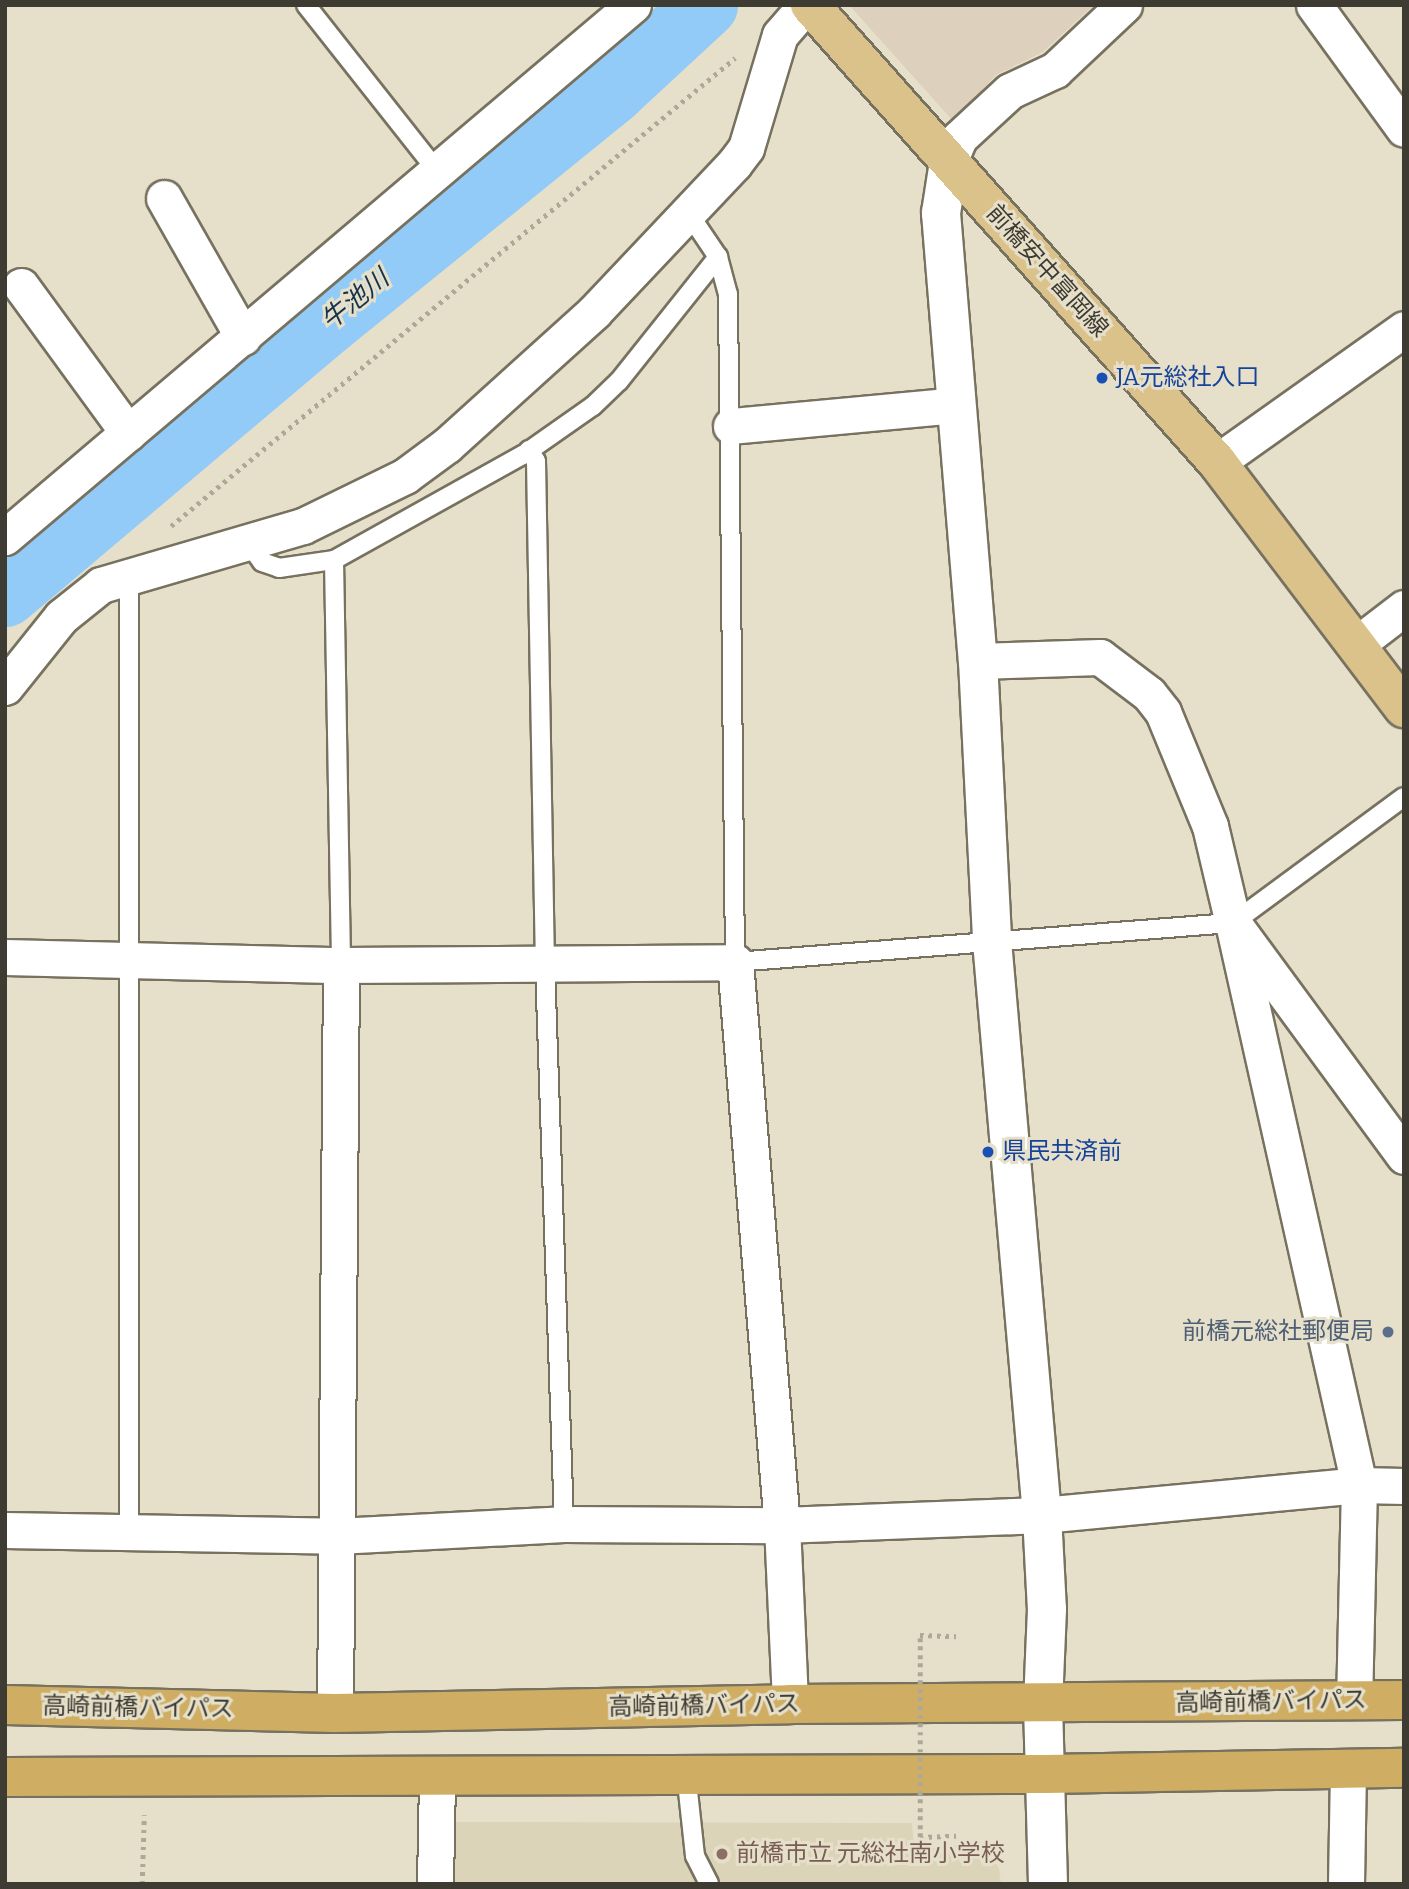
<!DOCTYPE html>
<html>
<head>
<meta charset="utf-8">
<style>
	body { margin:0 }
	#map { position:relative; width:1409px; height:1889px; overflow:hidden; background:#e6e0cb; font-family:Bitter,"Noto Sans JP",serif }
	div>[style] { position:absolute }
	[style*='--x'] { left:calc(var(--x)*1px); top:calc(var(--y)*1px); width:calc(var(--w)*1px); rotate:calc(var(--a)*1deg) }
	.commercial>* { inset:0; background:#ddd1bd }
	.built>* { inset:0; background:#dcd4b8 }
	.river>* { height:65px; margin:-32.5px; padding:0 32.5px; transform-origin:32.5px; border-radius:32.5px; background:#93cbf8 }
	.path>* { height:4.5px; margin-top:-2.25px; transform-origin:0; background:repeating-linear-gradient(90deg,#ada897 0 3.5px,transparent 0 8.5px) }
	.roads { filter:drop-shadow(2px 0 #77715f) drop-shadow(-2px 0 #77715f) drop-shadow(0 2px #77715f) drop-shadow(0 -2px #77715f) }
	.service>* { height:18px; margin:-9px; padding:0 9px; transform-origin:9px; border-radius:9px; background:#fff }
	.minor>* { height:35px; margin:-17.5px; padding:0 17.5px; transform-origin:17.5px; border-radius:17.5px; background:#fff }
	.tertiary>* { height:38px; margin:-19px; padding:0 19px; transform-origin:19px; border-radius:19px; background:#fff }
	.primary>* { height:38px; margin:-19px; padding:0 19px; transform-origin:19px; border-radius:19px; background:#dbc28b }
	.trunk>* { height:38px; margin:-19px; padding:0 19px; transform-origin:19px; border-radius:19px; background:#cfae64 }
	.path-bridge>* { height:4.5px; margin-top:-2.25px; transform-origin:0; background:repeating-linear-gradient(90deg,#ada897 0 3.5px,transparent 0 8.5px) }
	.dots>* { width:19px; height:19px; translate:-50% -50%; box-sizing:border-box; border:4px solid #e6e0cb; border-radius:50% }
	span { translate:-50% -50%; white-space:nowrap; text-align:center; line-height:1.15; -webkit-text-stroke:6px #e6e0cb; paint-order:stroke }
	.street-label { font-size:24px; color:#3d3b32 }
	.transit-label { font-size:24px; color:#164399 }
	.left { translate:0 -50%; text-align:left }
	.service-label { font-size:24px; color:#4e5e75 }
	.right { translate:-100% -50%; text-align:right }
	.education-label { font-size:24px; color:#785e54 }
	.water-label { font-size:26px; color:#15334a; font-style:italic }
	.frame { position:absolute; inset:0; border:7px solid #3d3b32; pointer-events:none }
</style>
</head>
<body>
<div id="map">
	<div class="commercial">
		<div style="clip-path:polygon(849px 5px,1094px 5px,1043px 52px,996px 75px,953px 121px)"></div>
	</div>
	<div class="built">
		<div style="clip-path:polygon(454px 1822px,912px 1823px,914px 1847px,980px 1845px,987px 1850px,999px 1868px,1001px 1884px,452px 1884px)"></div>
	</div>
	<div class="river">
		<div style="--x:5;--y:594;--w:422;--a:-40.2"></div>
		<div style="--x:327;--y:322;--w:367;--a:-39"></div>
		<div style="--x:612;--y:91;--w:127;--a:-42.8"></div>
	</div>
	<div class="path">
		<div style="--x:171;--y:526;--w:733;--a:-39.69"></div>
		<div style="--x:920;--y:1635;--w:36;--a:2"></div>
		<div style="--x:920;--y:1837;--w:36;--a:-2"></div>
		<div style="--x:142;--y:1884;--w:69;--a:-88.3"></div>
	</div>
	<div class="roads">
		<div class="service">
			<div style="--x:306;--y:5;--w:213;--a:51.7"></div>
			<div style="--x:687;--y:211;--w:55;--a:56"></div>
			<div style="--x:718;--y:257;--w:38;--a:75"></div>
			<div style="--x:728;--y:294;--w:668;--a:89.4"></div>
			<div style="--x:735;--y:962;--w:500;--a:-4.5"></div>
			<div style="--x:1233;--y:923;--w:212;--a:-36.4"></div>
			<div style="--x:529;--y:450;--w:13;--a:58"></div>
			<div style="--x:536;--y:461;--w:504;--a:88.98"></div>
			<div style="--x:545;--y:965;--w:559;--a:88.05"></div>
			<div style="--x:249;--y:544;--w:22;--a:54"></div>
			<div style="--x:262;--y:562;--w:18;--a:19"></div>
			<div style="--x:279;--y:568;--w:56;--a:-8.3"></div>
			<div style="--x:334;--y:560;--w:216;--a:-29.1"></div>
			<div style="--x:523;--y:455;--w:85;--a:-35"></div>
			<div style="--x:593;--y:406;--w:36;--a:-44"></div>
			<div style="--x:619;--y:381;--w:159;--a:-51.4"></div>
			<div style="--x:334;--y:560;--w:405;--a:89"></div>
			<div style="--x:129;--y:576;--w:954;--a:90"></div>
			<div style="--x:686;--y:1773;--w:83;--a:83.8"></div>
			<div style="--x:695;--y:1856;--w:31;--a:63"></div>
		</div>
		<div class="minor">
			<div style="--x:1314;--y:5;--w:153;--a:54"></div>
			<div style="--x:949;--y:162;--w:26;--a:-67"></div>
			<div style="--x:959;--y:138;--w:69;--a:-42.7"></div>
			<div style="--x:1010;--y:91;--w:50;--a:-25"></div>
			<div style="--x:1055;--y:70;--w:95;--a:-43.3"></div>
			<div style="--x:164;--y:198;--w:160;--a:60.4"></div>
			<div style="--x:21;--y:286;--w:182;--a:53.9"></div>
			<div style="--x:731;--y:426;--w:227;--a:-5.3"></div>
			<div style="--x:1217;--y:462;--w:229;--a:-35.4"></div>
			<div style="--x:5;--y:537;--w:823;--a:-40.27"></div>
			<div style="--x:1357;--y:644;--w:59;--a:-37.5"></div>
			<div style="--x:978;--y:661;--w:122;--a:-1.9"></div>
			<div style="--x:1100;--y:657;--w:61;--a:37.1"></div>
			<div style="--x:1149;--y:694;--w:23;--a:52"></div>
			<div style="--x:1163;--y:712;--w:123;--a:67.6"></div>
			<div style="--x:1210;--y:826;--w:100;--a:76.7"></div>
			<div style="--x:1233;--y:923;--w:289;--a:53.7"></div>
			<div style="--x:5;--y:687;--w:90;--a:-51.3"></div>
			<div style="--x:61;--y:617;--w:51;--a:-38.7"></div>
			<div style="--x:101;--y:585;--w:210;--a:-16.3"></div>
			<div style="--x:303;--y:526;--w:114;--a:-26.1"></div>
			<div style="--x:405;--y:476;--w:52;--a:-36.4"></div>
			<div style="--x:447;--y:445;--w:198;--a:-42.1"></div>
			<div style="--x:594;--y:312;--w:204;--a:-46.6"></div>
			<div style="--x:734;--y:164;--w:20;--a:-53"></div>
			<div style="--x:746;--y:148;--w:118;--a:-73.3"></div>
			<div style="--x:780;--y:35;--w:40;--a:-49"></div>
			<div style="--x:1233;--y:923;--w:576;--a:77.36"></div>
			<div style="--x:1359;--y:1485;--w:215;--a:91.3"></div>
			<div style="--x:5;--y:957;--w:336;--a:1.4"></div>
			<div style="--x:341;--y:965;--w:394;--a:-0.4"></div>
			<div style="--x:735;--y:962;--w:565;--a:85.23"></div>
			<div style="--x:782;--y:1525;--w:179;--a:87.4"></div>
			<div style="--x:5;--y:1530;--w:332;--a:1"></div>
			<div style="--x:337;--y:1536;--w:227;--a:-3"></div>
			<div style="--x:564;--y:1524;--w:218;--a:0.3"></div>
			<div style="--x:782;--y:1525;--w:260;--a:-2.2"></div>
			<div style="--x:1042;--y:1515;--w:318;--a:-5.4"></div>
			<div style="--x:1359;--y:1485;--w:45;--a:1.3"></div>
			<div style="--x:335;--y:1713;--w:748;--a:-89.54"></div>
			<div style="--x:435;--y:1884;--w:108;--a:-88.9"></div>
			<div style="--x:1346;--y:1884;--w:116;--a:-89"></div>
		</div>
		<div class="tertiary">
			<div style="--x:949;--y:162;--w:52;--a:98.9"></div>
			<div style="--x:941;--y:213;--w:450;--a:85.3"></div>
			<div style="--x:978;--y:661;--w:280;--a:87.1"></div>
			<div style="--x:992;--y:941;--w:576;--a:85.02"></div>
			<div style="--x:1042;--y:1515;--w:94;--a:87"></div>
			<div style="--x:1047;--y:1609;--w:96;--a:92.4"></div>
			<div style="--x:1043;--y:1705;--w:179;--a:88.4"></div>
		</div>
		<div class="primary">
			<div style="--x:810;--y:5;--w:612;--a:48.31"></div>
			<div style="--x:1217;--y:462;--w:309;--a:52.8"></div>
		</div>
		<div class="trunk">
			<div style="--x:5;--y:1705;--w:330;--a:1.4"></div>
			<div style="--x:335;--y:1713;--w:455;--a:-1.1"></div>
			<div style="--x:790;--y:1704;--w:614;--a:-0.37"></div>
			<div style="--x:5;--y:1777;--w:1041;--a:-0.17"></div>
			<div style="--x:1046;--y:1774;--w:358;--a:-1"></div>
		</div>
	</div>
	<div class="path-bridge">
		<div style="--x:920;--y:1837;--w:202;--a:-90"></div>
	</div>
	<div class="dots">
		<div style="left:1102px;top:378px;background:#1a4fb4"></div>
		<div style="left:988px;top:1152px;background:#1a4fb4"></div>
		<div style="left:1388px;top:1332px;background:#5c6f8a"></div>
		<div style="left:722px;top:1854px;background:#8d6e63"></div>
	</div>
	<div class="street-label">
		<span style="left:1047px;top:271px;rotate:48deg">前橋安中富岡線</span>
		<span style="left:1271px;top:1702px;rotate:-1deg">高崎前橋バイパス</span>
		<span style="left:704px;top:1706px;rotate:-1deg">高崎前橋バイパス</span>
		<span style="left:138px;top:1708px;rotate:1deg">高崎前橋バイパス</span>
	</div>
	<div class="transit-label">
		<span class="left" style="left:1116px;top:378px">JA元総社入口</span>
		<span class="left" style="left:1002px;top:1152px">県民共済前</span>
	</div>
	<div class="service-label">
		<span class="right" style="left:1374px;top:1332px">前橋元総社郵便局</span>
	</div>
	<div class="education-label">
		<span class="left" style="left:736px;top:1854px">前橋市立 元総社南小学校</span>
	</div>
	<div class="water-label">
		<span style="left:355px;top:300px;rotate:-39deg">牛池川</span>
	</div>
	<div class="frame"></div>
</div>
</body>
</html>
